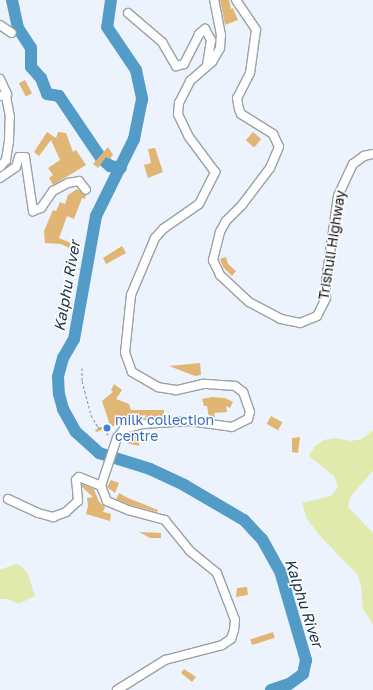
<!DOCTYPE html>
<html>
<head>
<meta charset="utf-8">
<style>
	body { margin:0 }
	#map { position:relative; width:373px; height:690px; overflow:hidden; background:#edf3fc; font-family:"Golos Text",sans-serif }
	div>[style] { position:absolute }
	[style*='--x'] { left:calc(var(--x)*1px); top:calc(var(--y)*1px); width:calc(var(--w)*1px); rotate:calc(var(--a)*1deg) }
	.green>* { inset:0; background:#dfeaac }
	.river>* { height:12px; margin:-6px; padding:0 6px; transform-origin:6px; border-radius:6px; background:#549cc8 }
	.building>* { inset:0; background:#e1b573; transform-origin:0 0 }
	.path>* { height:1px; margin-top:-0.5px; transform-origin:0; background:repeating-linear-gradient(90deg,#8d9198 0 3px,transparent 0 5px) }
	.roads { filter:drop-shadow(1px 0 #9aa0a8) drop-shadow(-1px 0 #9aa0a8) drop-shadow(0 1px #9aa0a8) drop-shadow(0 -1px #9aa0a8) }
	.minor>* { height:8px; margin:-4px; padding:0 4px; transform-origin:4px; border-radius:4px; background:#fff }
	.dots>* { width:11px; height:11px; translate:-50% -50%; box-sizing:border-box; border:2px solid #fff; border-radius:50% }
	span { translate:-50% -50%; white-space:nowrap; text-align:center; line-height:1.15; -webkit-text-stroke:3px #fff; paint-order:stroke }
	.street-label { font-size:14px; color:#141619 }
	.shop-label { font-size:14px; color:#366cbe }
	.left { translate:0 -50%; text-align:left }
	.water-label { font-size:15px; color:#103043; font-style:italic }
</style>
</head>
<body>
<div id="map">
	<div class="green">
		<div style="clip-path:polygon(373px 430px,373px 471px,350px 497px,348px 507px,373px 533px,373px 625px,363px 609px,361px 586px,358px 575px,320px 536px,307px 519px,302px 503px,331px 496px,338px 487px,334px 476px,309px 456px,315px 446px,324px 440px,335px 438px,351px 441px,362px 439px)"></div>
		<div style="clip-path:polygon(15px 564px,21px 566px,28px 574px,35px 596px,19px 604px,8px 599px,0 599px,0 570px)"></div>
	</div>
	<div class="river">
		<div style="--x:12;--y:0;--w:29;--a:78"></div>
		<div style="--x:18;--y:28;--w:24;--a:57"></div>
		<div style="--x:31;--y:48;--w:19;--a:90"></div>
		<div style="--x:31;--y:67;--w:15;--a:48"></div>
		<div style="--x:41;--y:78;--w:17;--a:69"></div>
		<div style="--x:47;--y:94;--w:12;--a:9"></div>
		<div style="--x:59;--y:96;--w:75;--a:55.9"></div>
		<div style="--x:101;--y:158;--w:12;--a:42"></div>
		<div style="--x:110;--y:166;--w:11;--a:10"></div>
		<div style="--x:111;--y:0;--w:27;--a:98"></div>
		<div style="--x:107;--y:27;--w:52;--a:56"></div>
		<div style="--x:136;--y:70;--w:30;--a:78"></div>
		<div style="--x:142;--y:99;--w:41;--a:101.3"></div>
		<div style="--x:134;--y:139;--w:86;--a:116.3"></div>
		<div style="--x:96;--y:216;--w:125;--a:100.1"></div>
		<div style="--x:74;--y:339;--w:22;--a:120"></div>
		<div style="--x:63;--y:358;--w:20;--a:105"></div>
		<div style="--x:58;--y:377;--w:17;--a:87"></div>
		<div style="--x:59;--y:394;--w:16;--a:75"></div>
		<div style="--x:63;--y:409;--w:26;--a:61"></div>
		<div style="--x:76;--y:432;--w:31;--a:42"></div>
		<div style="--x:99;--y:453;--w:53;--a:17.4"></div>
		<div style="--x:150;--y:469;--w:38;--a:25"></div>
		<div style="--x:184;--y:485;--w:69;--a:30.3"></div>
		<div style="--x:244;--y:520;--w:26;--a:47"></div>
		<div style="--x:262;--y:539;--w:37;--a:61"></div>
		<div style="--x:280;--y:571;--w:93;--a:73.7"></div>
		<div style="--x:306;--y:660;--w:14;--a:102"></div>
		<div style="--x:303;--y:674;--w:17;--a:144"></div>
		<div style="--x:289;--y:684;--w:19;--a:162"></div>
	</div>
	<div class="building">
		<div style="clip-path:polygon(220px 0,229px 0,231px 9px,233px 8px,238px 20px,225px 25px)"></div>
		<div style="left:25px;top:80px;width:15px;height:7px;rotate:62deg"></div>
		<div style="clip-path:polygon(47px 132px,56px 138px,58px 132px,66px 133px,73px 152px,76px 150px,86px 165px,53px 185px,49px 178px,53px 175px,48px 168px,60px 160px,51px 140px,39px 156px,34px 152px)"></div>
		<div style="left:253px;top:132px;width:11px;height:11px;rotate:41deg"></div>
		<div style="clip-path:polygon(108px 147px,113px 155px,109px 159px,106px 157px,98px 168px,93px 164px)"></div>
		<div style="clip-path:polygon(155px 148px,163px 172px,148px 178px,144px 165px,151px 163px,148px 149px)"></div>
		<div style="clip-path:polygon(77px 189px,86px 195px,85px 199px,82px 198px,74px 219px,67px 216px,59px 238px,71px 243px,69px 248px,61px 244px,45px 243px,44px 231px,53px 210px,56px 211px,60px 202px,65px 204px,68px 195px)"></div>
		<div style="clip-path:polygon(122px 246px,126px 253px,106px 264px,103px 258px)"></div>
		<div style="clip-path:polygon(226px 257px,228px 264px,236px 271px,232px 276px,223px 267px,220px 259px)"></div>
		<div style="clip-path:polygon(200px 363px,201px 375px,195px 376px,169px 366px)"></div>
		<div style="clip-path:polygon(114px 384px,122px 390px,116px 399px,129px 404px,131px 410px,164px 410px,164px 417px,137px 418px,96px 432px,95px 430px,109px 422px,102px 401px,113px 392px,111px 390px)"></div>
		<div style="clip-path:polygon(212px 397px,225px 398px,233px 402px,230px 408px,226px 406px,227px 412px,214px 413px,215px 417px,209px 418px,207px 406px,204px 406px,202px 399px)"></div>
		<div style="left:271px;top:416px;width:13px;height:9px;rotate:29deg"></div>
		<div style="clip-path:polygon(128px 434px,140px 434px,139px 446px,127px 443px)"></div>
		<div style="clip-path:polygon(300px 437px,298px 453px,292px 452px,292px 438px)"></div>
		<div style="clip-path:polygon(111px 480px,119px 483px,115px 493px,107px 487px)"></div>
		<div style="clip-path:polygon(82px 484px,94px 489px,99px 502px,95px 498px,105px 507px,103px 512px,111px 514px,110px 521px,86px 514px,88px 506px,87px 498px,93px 497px,82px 487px)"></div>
		<div style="clip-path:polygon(119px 493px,128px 498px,158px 510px,157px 512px,130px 505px,116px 499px)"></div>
		<div style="clip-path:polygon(139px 532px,161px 533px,161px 538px,150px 538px)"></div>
		<div style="clip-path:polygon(247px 587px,248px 595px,236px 597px,237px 588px)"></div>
		<div style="left:273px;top:632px;width:6px;height:24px;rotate:72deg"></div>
		<div style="clip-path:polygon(184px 669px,196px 677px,192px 682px,181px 673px)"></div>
	</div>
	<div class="path">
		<div style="--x:82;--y:368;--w:13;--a:90"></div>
		<div style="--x:82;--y:381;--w:35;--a:75"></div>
		<div style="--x:91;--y:415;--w:14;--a:60"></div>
		<div style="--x:98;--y:427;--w:14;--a:36"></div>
	</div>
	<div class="roads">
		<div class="minor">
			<div style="--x:236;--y:0;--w:36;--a:56"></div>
			<div style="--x:256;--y:30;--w:43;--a:97.9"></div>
			<div style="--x:250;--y:73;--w:28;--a:117"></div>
			<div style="--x:237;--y:98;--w:11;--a:80"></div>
			<div style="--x:239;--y:109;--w:5;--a:68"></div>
			<div style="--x:241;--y:114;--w:38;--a:32"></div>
			<div style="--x:273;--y:134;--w:14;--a:65"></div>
			<div style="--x:279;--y:147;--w:23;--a:113"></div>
			<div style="--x:270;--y:168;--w:46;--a:127.1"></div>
			<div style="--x:242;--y:205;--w:23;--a:135"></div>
			<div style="--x:226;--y:221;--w:13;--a:119"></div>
			<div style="--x:220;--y:232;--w:29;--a:104"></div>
			<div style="--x:213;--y:260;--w:17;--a:65"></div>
			<div style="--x:220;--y:275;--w:40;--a:43"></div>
			<div style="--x:249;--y:302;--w:36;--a:28"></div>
			<div style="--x:281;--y:319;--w:19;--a:12"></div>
			<div style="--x:300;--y:323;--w:18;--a:-22"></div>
			<div style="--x:317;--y:316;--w:20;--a:-63"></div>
			<div style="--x:326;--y:298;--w:17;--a:-90"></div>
			<div style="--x:326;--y:281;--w:86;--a:-82"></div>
			<div style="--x:338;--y:196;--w:35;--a:-65"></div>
			<div style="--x:353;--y:164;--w:14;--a:-36"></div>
			<div style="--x:364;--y:156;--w:9;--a:-13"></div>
			<div style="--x:128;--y:13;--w:45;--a:40.5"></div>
			<div style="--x:162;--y:42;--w:28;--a:60"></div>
			<div style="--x:176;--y:66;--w:8;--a:-14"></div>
			<div style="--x:184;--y:64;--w:34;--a:-63"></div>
			<div style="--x:199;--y:34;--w:8;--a:-40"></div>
			<div style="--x:205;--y:29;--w:13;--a:61"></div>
			<div style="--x:211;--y:40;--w:26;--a:99"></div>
			<div style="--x:0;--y:25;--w:14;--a:34"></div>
			<div style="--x:0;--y:79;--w:17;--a:65"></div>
			<div style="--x:7;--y:94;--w:6;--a:162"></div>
			<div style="--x:0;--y:167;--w:9;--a:-49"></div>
			<div style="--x:6;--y:160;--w:20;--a:-81"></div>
			<div style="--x:9;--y:140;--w:23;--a:-88"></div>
			<div style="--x:10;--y:117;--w:21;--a:-101"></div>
			<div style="--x:0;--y:178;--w:19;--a:-35"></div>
			<div style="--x:16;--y:167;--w:10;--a:-73"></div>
			<div style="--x:19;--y:157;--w:6;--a:0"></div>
			<div style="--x:25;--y:157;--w:55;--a:81.6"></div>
			<div style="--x:33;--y:211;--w:9;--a:-21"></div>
			<div style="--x:41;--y:208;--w:21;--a:-55"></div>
			<div style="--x:53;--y:191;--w:17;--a:-28"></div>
			<div style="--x:68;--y:183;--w:11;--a:-10"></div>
			<div style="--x:79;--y:181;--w:11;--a:52"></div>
			<div style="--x:8;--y:499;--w:33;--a:25"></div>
			<div style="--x:38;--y:513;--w:16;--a:15"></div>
			<div style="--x:53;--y:517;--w:14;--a:-21"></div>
			<div style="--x:66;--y:512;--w:16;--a:-43"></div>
			<div style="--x:78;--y:501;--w:21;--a:-95"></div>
			<div style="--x:76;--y:480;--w:4;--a:-45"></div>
			<div style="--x:79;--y:477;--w:24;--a:22"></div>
			<div style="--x:117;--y:690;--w:57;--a:-32"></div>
			<div style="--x:165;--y:660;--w:59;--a:-14.7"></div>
			<div style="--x:222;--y:645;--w:11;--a:-34"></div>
			<div style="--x:231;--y:639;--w:9;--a:-72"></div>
			<div style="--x:234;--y:630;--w:10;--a:-84"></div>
			<div style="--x:235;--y:620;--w:50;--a:-111"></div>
			<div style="--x:217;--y:573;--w:35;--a:-141"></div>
			<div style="--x:190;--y:551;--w:40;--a:-129"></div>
			<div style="--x:165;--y:520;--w:38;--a:-165"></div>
			<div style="--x:128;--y:510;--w:23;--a:-157"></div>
			<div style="--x:107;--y:501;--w:16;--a:-112"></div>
			<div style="--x:101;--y:486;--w:51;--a:-71.6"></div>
			<div style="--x:117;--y:438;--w:11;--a:-52"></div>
			<div style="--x:124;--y:429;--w:20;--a:-15"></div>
			<div style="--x:143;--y:424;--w:46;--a:-3.7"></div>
			<div style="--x:189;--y:421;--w:43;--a:7.9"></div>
			<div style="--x:232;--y:427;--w:18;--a:-27"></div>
			<div style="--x:248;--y:419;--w:7;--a:-74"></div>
			<div style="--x:250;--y:412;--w:21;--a:-109"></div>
			<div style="--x:243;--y:392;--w:10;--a:-143"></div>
			<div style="--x:235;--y:386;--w:32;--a:-176"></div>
			<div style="--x:203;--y:384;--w:28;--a:167"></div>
			<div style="--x:176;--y:390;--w:18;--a:-171"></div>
			<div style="--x:158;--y:387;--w:30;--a:-150"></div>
			<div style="--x:132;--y:372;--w:20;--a:-110"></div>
			<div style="--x:125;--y:353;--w:58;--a:-84.1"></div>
			<div style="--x:131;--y:295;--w:62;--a:-67.2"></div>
			<div style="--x:155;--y:238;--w:12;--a:-48"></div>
			<div style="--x:163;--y:229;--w:44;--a:-34.8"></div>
			<div style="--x:199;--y:204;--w:36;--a:-63"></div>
			<div style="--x:215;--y:172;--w:44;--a:-126.6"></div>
			<div style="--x:189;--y:137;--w:25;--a:-116"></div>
			<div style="--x:178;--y:114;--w:11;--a:-85"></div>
			<div style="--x:179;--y:103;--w:25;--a:-63"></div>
			<div style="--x:190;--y:81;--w:29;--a:-41"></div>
			<div style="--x:212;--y:62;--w:16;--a:-60"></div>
			<div style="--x:220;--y:48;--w:13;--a:-86"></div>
			<div style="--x:221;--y:35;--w:36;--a:-101"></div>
		</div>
	</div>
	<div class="dots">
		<div style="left:107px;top:428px;background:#3f7fe0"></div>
	</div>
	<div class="street-label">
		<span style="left:332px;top:245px;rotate:-81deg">Trishuli Highway</span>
	</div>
	<div class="shop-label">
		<span class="left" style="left:115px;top:428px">milk collection<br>centre</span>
	</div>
	<div class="water-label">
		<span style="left:67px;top:286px;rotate:-80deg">Kalphu River</span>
		<span style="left:304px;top:603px;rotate:72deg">Kalphu River</span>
	</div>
</div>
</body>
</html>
